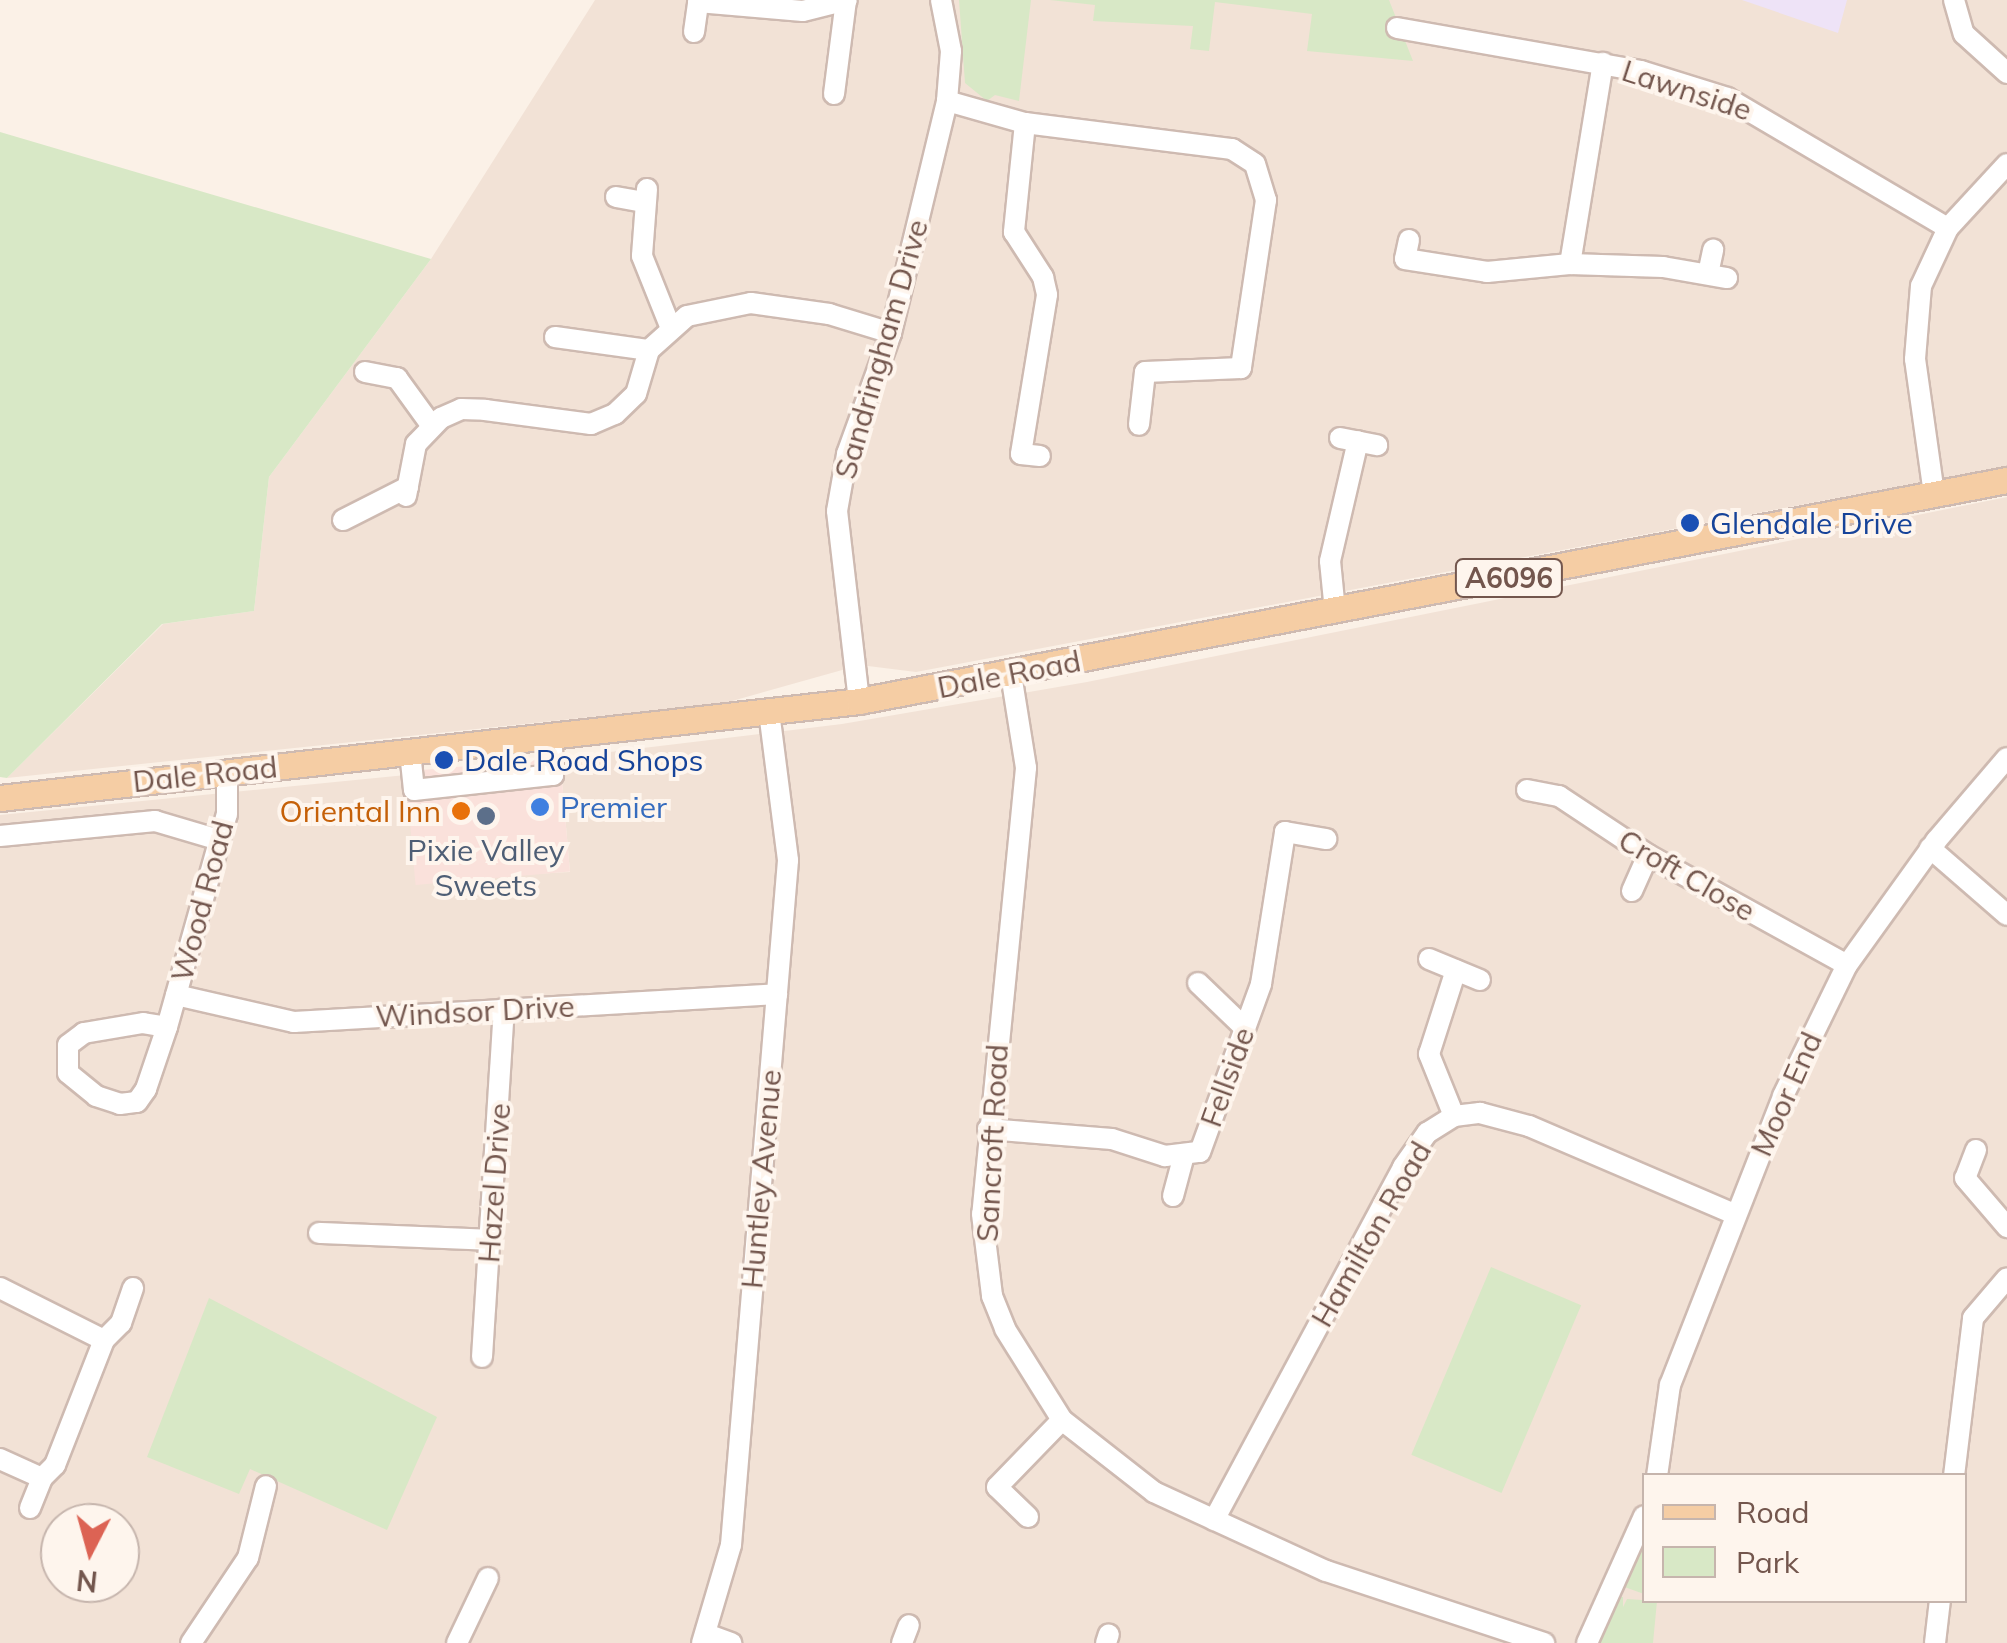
<!DOCTYPE html>
<html>
<head>
<meta charset="utf-8">
<style>
	body { margin:0 }
	#map { position:relative; width:2007px; height:1643px; overflow:hidden; background:#fbf1e7; font-family:Mulish,sans-serif }
	div>[style] { position:absolute }
	[style*='--x'] { left:calc(var(--x)*1px); top:calc(var(--y)*1px); width:calc(var(--w)*1px); rotate:calc(var(--a)*1deg) }
	.residential>* { inset:0; background:#f2e2d6 }
	.commercial>* { inset:0; background:#fae1db; transform-origin:0 0 }
	.education>* { inset:0; background:#eee3f7 }
	.green>* { inset:0; background:#d8e8c6; transform-origin:0 0 }
	.roads { filter:drop-shadow(2px 0 #cebab1) drop-shadow(-2px 0 #cebab1) drop-shadow(0 2px #cebab1) drop-shadow(0 -2px #cebab1) }
	.minor>* { height:20px; margin:-10px; padding:0 10px; transform-origin:10px; border-radius:10px; background:#fff }
	.major>* { height:25px; margin:-12.5px; padding:0 12.5px; transform-origin:12.5px; border-radius:12.5px; background:#f5cda4 }
	.dots>* { width:28px; height:28px; translate:-50% -50%; box-sizing:border-box; border:5px solid #fef5ed; border-radius:50% }
	span { translate:-50% -50%; white-space:nowrap; text-align:center; line-height:1.15; -webkit-text-stroke:8px #fef5ed; paint-order:stroke }
	.shield-label span { padding:2px 8px; background:#fef5ed; border:2px solid; border-radius:8px; -webkit-text-stroke-width:0 }
	.shield-label { font-size:28px; color:#73564d; font-weight:700 }
	.street-label { font-size:30px; color:#73564d }
	.transit-label { font-size:30px; color:#164399 }
	.left { translate:0 -50%; text-align:left }
	.shop-label { font-size:30px; color:#366cbe }
	.food-label { font-size:30px; color:#c56008 }
	.right { translate:-100% -50%; text-align:right }
	.service-label { font-size:30px; color:#4e5e75 }
	.legend { position:absolute; left:1642px; top:1473px; width:325px; height:130px; box-sizing:border-box; background:#fef5ed; border:2px solid #c6b5ad; margin:0; padding:12px 18px; list-style:none; font-size:30px; color:#73564d }
	.legend li { display:flex; align-items:center; gap:20px; height:50px }
	.legend b { width:50px; border:2px solid #c6b5ad }
	.north { position:absolute; left:40px; top:1503px; width:100px; height:100px; box-sizing:border-box; background:#fef5ed; border:2px solid #c6b5ad; border-radius:50%; rotate:186deg; font-size:28px; font-weight:700; line-height:40px; text-align:center; color:#73564d }
	.north::after { content:''; display:block; margin:auto; width:35px; height:45px; background:#dc6354; clip-path:polygon(50% 0,100% 100%,50% 72%,0 100%) }
</style>
</head>
<body>
<div id="map">
	<div class="residential">
		<div style="clip-path:polygon(595px 0,2007px 0,2007px 466px,916px 672px,860px 665px,725px 703px,7px 778px,163px 624px,254px 611px,269px 477px,431px 259px)"></div>
		<div style="clip-path:polygon(evenodd,2007px 497px,2007px 1643px,0 1643px,0 815px,406px 775px,495px 881px,495px 876px,570px 872px,560px 758px,842px 724px,1087px 682px,2007px 497px,1644px 1476px,1964px 1476px,1964px 1600px,1644px 1600px,1644px 1476px,2007px 497px,60px 1523px,120px 1523px,120px 1583px,60px 1583px,60px 1523px)"></div>
	</div>
	<div class="commercial">
		<div style="left:560px;top:758px;width:114px;height:155px;rotate:85deg"></div>
	</div>
	<div class="education">
		<div style="clip-path:polygon(1742px 0,1847px 0,1838px 33px)"></div>
	</div>
	<div class="green">
		<div style="clip-path:polygon(959px 0,1031px 0,1019px 101px,995px 95px,987px 101px,965px 83px)"></div>
		<div style="clip-path:polygon(1050px 0,1389px 0,1413px 61px,1307px 51px,1312px 14px,1215px 2px,1209px 51px,1190px 49px,1193px 26px,1093px 21px,1095px 5px)"></div>
		<div style="clip-path:polygon(0 132px,431px 259px,269px 477px,254px 611px,162px 624px,7px 778px,0 777px)"></div>
		<div style="left:1491px;top:1267px;width:98px;height:204px;rotate:23deg"></div>
		<div style="clip-path:polygon(209px 1298px,437px 1417px,387px 1530px,250px 1469px,239px 1494px,147px 1457px)"></div>
		<div style="clip-path:polygon(1637px 1550px,1644px 1551px,1644px 1594px,1619px 1585px)"></div>
		<div style="clip-path:polygon(1616px 1597px,1623px 1597px,1623px 1607px,1627px 1599px,1657px 1601px,1653px 1643px,1596px 1643px)"></div>
	</div>
	<div class="roads">
		<div class="minor">
			<div style="--x:1954;--y:0;--w:35;--a:74"></div>
			<div style="--x:1964;--y:34;--w:58;--a:42.2"></div>
			<div style="--x:1397;--y:28;--w:248;--a:10"></div>
			<div style="--x:1641;--y:71;--w:90;--a:17.4"></div>
			<div style="--x:1727;--y:98;--w:256;--a:30.5"></div>
			<div style="--x:694;--y:32;--w:30;--a:-82"></div>
			<div style="--x:698;--y:2;--w:105;--a:4.9"></div>
			<div style="--x:803;--y:11;--w:45;--a:-14"></div>
			<div style="--x:834;--y:94;--w:95;--a:-82.7"></div>
			<div style="--x:947;--y:101;--w:81;--a:15.8"></div>
			<div style="--x:1025;--y:123;--w:209;--a:7.2"></div>
			<div style="--x:1232;--y:149;--w:27;--a:33"></div>
			<div style="--x:1255;--y:164;--w:38;--a:73"></div>
			<div style="--x:1266;--y:200;--w:170;--a:98.5"></div>
			<div style="--x:1241;--y:368;--w:96;--a:177.6"></div>
			<div style="--x:1145;--y:372;--w:53;--a:96.5"></div>
			<div style="--x:1025;--y:123;--w:110;--a:95.8"></div>
			<div style="--x:1014;--y:232;--w:54;--a:57.2"></div>
			<div style="--x:1043;--y:277;--w:18;--a:77"></div>
			<div style="--x:1047;--y:295;--w:161;--a:99.3"></div>
			<div style="--x:1021;--y:454;--w:19;--a:6"></div>
			<div style="--x:647;--y:189;--w:67;--a:94.3"></div>
			<div style="--x:642;--y:256;--w:75;--a:68.2"></div>
			<div style="--x:616;--y:197;--w:29;--a:10"></div>
			<div style="--x:1409;--y:240;--w:19;--a:102"></div>
			<div style="--x:1405;--y:259;--w:83;--a:9"></div>
			<div style="--x:1487;--y:272;--w:83;--a:-5.5"></div>
			<div style="--x:1570;--y:264;--w:93;--a:1.8"></div>
			<div style="--x:1663;--y:267;--w:65;--a:9.8"></div>
			<div style="--x:1570;--y:264;--w:204;--a:-80.7"></div>
			<div style="--x:1708;--y:274;--w:25;--a:-78"></div>
			<div style="--x:555;--y:337;--w:95;--a:7.9"></div>
			<div style="--x:365;--y:372;--w:33;--a:11"></div>
			<div style="--x:397;--y:378;--w:58;--a:54.1"></div>
			<div style="--x:1340;--y:438;--w:38;--a:11"></div>
			<div style="--x:1934;--y:494;--w:136;--a:-98"></div>
			<div style="--x:1915;--y:359;--w:73;--a:-85.3"></div>
			<div style="--x:1921;--y:286;--w:64;--a:-65"></div>
			<div style="--x:1948;--y:228;--w:87;--a:-47.3"></div>
			<div style="--x:406;--y:496;--w:53;--a:-79.1"></div>
			<div style="--x:416;--y:444;--w:36;--a:-46"></div>
			<div style="--x:441;--y:418;--w:22;--a:-24"></div>
			<div style="--x:461;--y:409;--w:24;--a:2"></div>
			<div style="--x:485;--y:410;--w:107;--a:7.5"></div>
			<div style="--x:591;--y:424;--w:26;--a:-23"></div>
			<div style="--x:615;--y:414;--w:29;--a:-44"></div>
			<div style="--x:636;--y:394;--w:46;--a:-73.5"></div>
			<div style="--x:649;--y:350;--w:51;--a:-41.8"></div>
			<div style="--x:687;--y:316;--w:65;--a:-11.5"></div>
			<div style="--x:751;--y:303;--w:79;--a:8"></div>
			<div style="--x:829;--y:314;--w:65;--a:17"></div>
			<div style="--x:343;--y:520;--w:73;--a:-26.9"></div>
			<div style="--x:1335;--y:611;--w:50;--a:-95.7"></div>
			<div style="--x:1330;--y:561;--w:123;--a:-76.9"></div>
			<div style="--x:1011;--y:674;--w:95;--a:80.9"></div>
			<div style="--x:1026;--y:768;--w:448;--a:95.6"></div>
			<div style="--x:982;--y:1214;--w:83;--a:83"></div>
			<div style="--x:992;--y:1296;--w:35;--a:68"></div>
			<div style="--x:1005;--y:1329;--w:107;--a:57.9"></div>
			<div style="--x:1062;--y:1420;--w:117;--a:38"></div>
			<div style="--x:1154;--y:1492;--w:189;--a:24.7"></div>
			<div style="--x:1326;--y:1571;--w:230;--a:18.3"></div>
			<div style="--x:859;--y:701;--w:191;--a:-96.6"></div>
			<div style="--x:837;--y:511;--w:58;--a:-80"></div>
			<div style="--x:847;--y:454;--w:129;--a:-70"></div>
			<div style="--x:891;--y:333;--w:239;--a:-76.4"></div>
			<div style="--x:947;--y:101;--w:50;--a:-85.4"></div>
			<div style="--x:951;--y:51;--w:52;--a:-101.1"></div>
			<div style="--x:410;--y:752;--w:38;--a:84"></div>
			<div style="--x:414;--y:790;--w:140;--a:-6.2"></div>
			<div style="--x:553;--y:775;--w:38;--a:-92"></div>
			<div style="--x:1527;--y:790;--w:33;--a:11"></div>
			<div style="--x:1559;--y:796;--w:107;--a:33.5"></div>
			<div style="--x:1648;--y:855;--w:227;--a:28.9"></div>
			<div style="--x:0;--y:836;--w:156;--a:-5.5"></div>
			<div style="--x:155;--y:821;--w:67;--a:16.5"></div>
			<div style="--x:1930;--y:848;--w:102;--a:41"></div>
			<div style="--x:1632;--y:891;--w:39;--a:-66"></div>
			<div style="--x:1429;--y:959;--w:55;--a:22.4"></div>
			<div style="--x:1198;--y:983;--w:65;--a:43.8"></div>
			<div style="--x:176;--y:995;--w:121;--a:12.9"></div>
			<div style="--x:294;--y:1022;--w:484;--a:-3.3"></div>
			<div style="--x:167;--y:1027;--w:24;--a:-171"></div>
			<div style="--x:143;--y:1023;--w:60;--a:170.4"></div>
			<div style="--x:84;--y:1033;--w:20;--a:143"></div>
			<div style="--x:68;--y:1045;--w:28;--a:90"></div>
			<div style="--x:68;--y:1073;--w:36;--a:39"></div>
			<div style="--x:96;--y:1096;--w:25;--a:18"></div>
			<div style="--x:120;--y:1104;--w:17;--a:-7"></div>
			<div style="--x:137;--y:1102;--w:16;--a:-55"></div>
			<div style="--x:146;--y:1089;--w:65;--a:-71.3"></div>
			<div style="--x:167;--y:1027;--w:221;--a:-74.3"></div>
			<div style="--x:227;--y:814;--w:41;--a:-90"></div>
			<div style="--x:1454;--y:1116;--w:67;--a:-112"></div>
			<div style="--x:1429;--y:1054;--w:88;--a:-72.2"></div>
			<div style="--x:988;--y:1129;--w:124;--a:4.6"></div>
			<div style="--x:1112;--y:1139;--w:56;--a:17.8"></div>
			<div style="--x:1165;--y:1156;--w:35;--a:-7"></div>
			<div style="--x:1200;--y:1152;--w:179;--a:-70"></div>
			<div style="--x:1261;--y:984;--w:154;--a:-81"></div>
			<div style="--x:1285;--y:832;--w:42;--a:9.7"></div>
			<div style="--x:1976;--y:1150;--w:30;--a:111"></div>
			<div style="--x:1965;--y:1178;--w:65;--a:49.4"></div>
			<div style="--x:1173;--y:1196;--w:39;--a:-75"></div>
			<div style="--x:319;--y:1233;--w:171;--a:2.3"></div>
			<div style="--x:0;--y:1288;--w:116;--a:26.6"></div>
			<div style="--x:104;--y:1340;--w:134;--a:111.4"></div>
			<div style="--x:55;--y:1465;--w:18;--a:135"></div>
			<div style="--x:42;--y:1478;--w:46;--a:-155.7"></div>
			<div style="--x:104;--y:1340;--w:24;--a:-45"></div>
			<div style="--x:121;--y:1323;--w:37;--a:-71"></div>
			<div style="--x:482;--y:1357;--w:349;--a:-86.4"></div>
			<div style="--x:1657;--y:1476;--w:92;--a:-81.9"></div>
			<div style="--x:1670;--y:1385;--w:310;--a:-68.6"></div>
			<div style="--x:1783;--y:1096;--w:146;--a:-64"></div>
			<div style="--x:1847;--y:965;--w:153;--a:-54.3"></div>
			<div style="--x:1936;--y:841;--w:109;--a:-49.5"></div>
			<div style="--x:1954;--y:1476;--w:159;--a:-83.1"></div>
			<div style="--x:1973;--y:1318;--w:52;--a:-49.6"></div>
			<div style="--x:30;--y:1508;--w:32;--a:-68"></div>
			<div style="--x:1028;--y:1517;--w:43;--a:-135.9"></div>
			<div style="--x:997;--y:1487;--w:93;--a:-45.9"></div>
			<div style="--x:1214;--y:1520;--w:400;--a:-61.8"></div>
			<div style="--x:1403;--y:1167;--w:42;--a:-54.8"></div>
			<div style="--x:1427;--y:1133;--w:32;--a:-32"></div>
			<div style="--x:1454;--y:1116;--w:26;--a:-7"></div>
			<div style="--x:1480;--y:1113;--w:51;--a:14.9"></div>
			<div style="--x:1529;--y:1126;--w:223;--a:23.2"></div>
			<div style="--x:706;--y:1634;--w:27;--a:20"></div>
			<div style="--x:191;--y:1643;--w:102;--a:-56.2"></div>
			<div style="--x:248;--y:1558;--w:74;--a:-76"></div>
			<div style="--x:457;--y:1643;--w:72;--a:-64.5"></div>
			<div style="--x:702;--y:1643;--w:102;--a:-73.5"></div>
			<div style="--x:731;--y:1545;--w:687;--a:-85.24"></div>
			<div style="--x:788;--y:860;--w:149;--a:-97.3"></div>
			<div style="--x:902;--y:1643;--w:19;--a:-69"></div>
			<div style="--x:1106;--y:1643;--w:9;--a:-72"></div>
			<div style="--x:1587;--y:1643;--w:139;--a:-65.8"></div>
			<div style="--x:1935;--y:1643;--w:43;--a:-83.4"></div>
		</div>
		<div class="major">
			<div style="--x:0;--y:798;--w:864;--a:-6.44"></div>
			<div style="--x:859;--y:701;--w:1169;--a:-10.9"></div>
		</div>
	</div>
	<div class="dots">
		<div style="left:1690px;top:523px;background:#1a4fb4"></div>
		<div style="left:444px;top:760px;background:#1a4fb4"></div>
		<div style="left:540px;top:807px;background:#3f7fe0"></div>
		<div style="left:461px;top:811px;background:#e8710a"></div>
		<div style="left:486px;top:816px;background:#5c6f8a"></div>
	</div>
	<div class="shield-label">
		<span style="left:1509px;top:578px">A6096</span>
	</div>
	<div class="street-label">
		<span style="left:1687px;top:90px;rotate:18deg">Lawnside</span>
		<span style="left:881px;top:349px;rotate:-74deg">Sandringham Drive</span>
		<span style="left:1009px;top:674px;rotate:-11deg">Dale Road</span>
		<span style="left:205px;top:774px;rotate:-6deg">Dale Road</span>
		<span style="left:1687px;top:875px;rotate:30deg">Croft Close</span>
		<span style="left:202px;top:901px;rotate:-75deg">Wood Road</span>
		<span style="left:475px;top:1011px;rotate:-3deg">Windsor Drive</span>
		<span style="left:1227px;top:1077px;rotate:-70deg">Fellside</span>
		<span style="left:1786px;top:1094px;rotate:-66deg">Moor End</span>
		<span style="left:992px;top:1143px;rotate:-87deg">Sancroft Road</span>
		<span style="left:761px;top:1179px;rotate:-85deg">Huntley Avenue</span>
		<span style="left:494px;top:1183px;rotate:-86deg">Hazel Drive</span>
		<span style="left:1371px;top:1234px;rotate:-60deg">Hamilton Road</span>
	</div>
	<div class="transit-label">
		<span class="left" style="left:1710px;top:523px">Glendale Drive</span>
		<span class="left" style="left:464px;top:760px">Dale Road Shops</span>
	</div>
	<div class="shop-label">
		<span class="left" style="left:560px;top:807px">Premier</span>
	</div>
	<div class="food-label">
		<span class="right" style="left:441px;top:811px">Oriental Inn</span>
	</div>
	<div class="service-label">
		<span style="left:486px;top:867px">Pixie Valley<br>Sweets</span>
	</div>
	<ul class="legend">
	<li><b style="height:12px;background:#f5cda4"></b>Road</li>
	<li><b style="height:28px;background:#d8e8c6"></b>Park</li>
	</ul>
	<div class="north">N</div>
</div>
</body>
</html>
